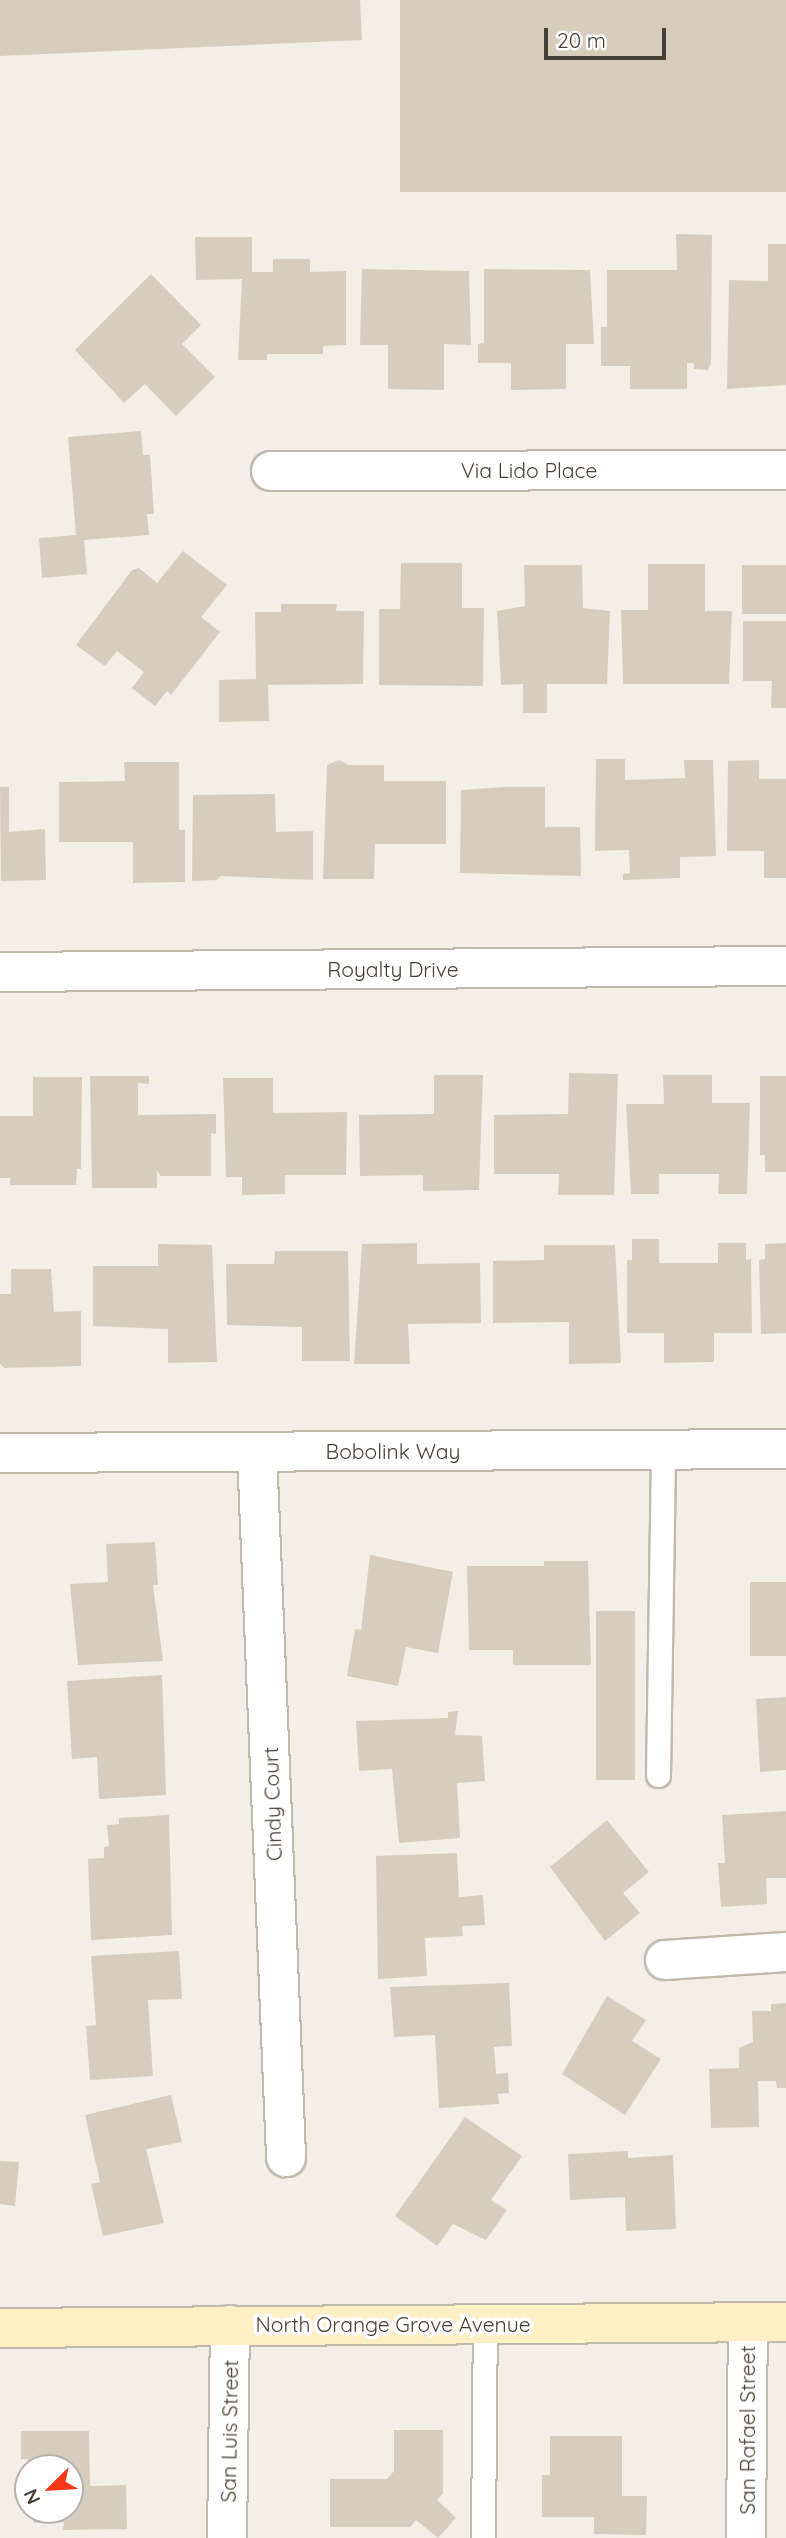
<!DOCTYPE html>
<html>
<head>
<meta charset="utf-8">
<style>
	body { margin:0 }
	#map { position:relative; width:786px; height:2538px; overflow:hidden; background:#f3efe6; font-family:Quicksand,sans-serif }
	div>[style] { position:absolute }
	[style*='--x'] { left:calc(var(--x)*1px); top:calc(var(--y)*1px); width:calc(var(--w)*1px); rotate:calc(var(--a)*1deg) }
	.building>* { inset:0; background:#d7cdbf; transform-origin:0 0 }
	.roads { filter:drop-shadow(2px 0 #c1b9ac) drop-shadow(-2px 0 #c1b9ac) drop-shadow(0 2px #c1b9ac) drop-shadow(0 -2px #c1b9ac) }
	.service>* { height:23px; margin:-11.5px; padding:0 11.5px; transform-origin:11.5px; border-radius:11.5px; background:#fff }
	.minor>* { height:38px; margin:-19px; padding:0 19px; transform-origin:19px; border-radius:19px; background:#fff }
	.secondary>* { height:38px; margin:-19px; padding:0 19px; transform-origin:19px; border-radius:19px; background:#feefc5 }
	span { translate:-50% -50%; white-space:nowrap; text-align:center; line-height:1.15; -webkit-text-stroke:7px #fff; paint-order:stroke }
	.street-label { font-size:21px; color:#463f35 }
	.north { position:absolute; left:14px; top:2454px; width:70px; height:70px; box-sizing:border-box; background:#fff; border:2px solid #b5b2ae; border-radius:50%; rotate:246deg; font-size:19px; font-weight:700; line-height:28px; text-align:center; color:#463f35 }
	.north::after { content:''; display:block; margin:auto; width:24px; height:32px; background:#f83618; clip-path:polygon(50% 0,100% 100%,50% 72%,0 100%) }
	.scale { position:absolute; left:544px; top:28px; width:122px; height:32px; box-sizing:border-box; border:4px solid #463f35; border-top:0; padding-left:9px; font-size:21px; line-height:24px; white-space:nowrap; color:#463f35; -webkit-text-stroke:5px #fff; paint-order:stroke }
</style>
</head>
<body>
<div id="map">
	<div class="building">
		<div style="clip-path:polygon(0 0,360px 0,362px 40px,0 56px)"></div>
		<div style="left:400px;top:0;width:386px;height:192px"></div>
		<div style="clip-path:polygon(676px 234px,712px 235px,711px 363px,708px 370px,694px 369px,694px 363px,687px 363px,687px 389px,630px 389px,630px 366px,601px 366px,601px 327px,607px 327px,607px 270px,677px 270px)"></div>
		<div style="clip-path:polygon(195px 237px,252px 237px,252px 272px,273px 272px,273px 259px,310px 259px,310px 272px,346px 271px,346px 345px,323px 346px,323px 354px,267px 354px,267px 360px,238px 360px,242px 279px,196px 280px)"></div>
		<div style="clip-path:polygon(768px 244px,786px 244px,786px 385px,727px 389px,729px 280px,768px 281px)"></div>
		<div style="clip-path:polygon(362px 269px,469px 271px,471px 345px,444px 344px,444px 390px,388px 389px,388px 345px,360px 345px)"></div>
		<div style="clip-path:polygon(484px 269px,590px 270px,594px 344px,566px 344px,566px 389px,511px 390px,511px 363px,478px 363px,478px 344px,484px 343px)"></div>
		<div style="clip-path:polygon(151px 274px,201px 325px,182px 344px,215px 377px,176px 416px,145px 384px,124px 403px,75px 350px)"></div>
		<div style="clip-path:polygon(141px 431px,143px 455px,150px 455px,154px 514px,147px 514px,149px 535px,84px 540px,87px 574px,42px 578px,39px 538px,76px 535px,68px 437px)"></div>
		<div style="clip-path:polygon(183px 551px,227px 585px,201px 617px,220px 632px,171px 695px,167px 691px,155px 706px,132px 688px,144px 672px,117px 651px,105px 666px,76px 645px,132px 570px,139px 568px,157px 583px)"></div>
		<div style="clip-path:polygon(401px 563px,462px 563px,462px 608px,484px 608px,483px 686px,379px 685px,379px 609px,400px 609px)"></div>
		<div style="clip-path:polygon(648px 564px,705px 564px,705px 611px,732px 611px,729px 684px,623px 684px,621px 610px,648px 610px)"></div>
		<div style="clip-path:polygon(524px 565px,582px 565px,583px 608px,610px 611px,607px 684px,547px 684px,547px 713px,523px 713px,523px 684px,501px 685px,497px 611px,525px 606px)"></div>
		<div style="left:786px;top:565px;width:49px;height:44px;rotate:90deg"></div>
		<div style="clip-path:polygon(281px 604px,337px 604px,336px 611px,364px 611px,363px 684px,268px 685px,269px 721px,219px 722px,219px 680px,256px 679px,255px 612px,281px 612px)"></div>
		<div style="clip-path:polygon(743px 621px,786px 621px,786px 708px,771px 708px,772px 681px,743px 681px)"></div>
		<div style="clip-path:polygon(596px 759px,625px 759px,625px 780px,685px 778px,684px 760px,713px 760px,716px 856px,680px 857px,680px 878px,623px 880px,623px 874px,630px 873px,629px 850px,595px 851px)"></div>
		<div style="clip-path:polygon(339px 760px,349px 765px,384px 765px,384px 781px,446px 781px,446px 844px,375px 844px,374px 879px,323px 879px,327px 765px)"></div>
		<div style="clip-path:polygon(759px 760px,759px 779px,786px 779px,786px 878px,764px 878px,764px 851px,727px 851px,728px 761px)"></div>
		<div style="clip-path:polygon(124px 762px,179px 762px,179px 830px,185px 830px,185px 882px,133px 883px,133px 842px,59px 842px,59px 782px,125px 781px)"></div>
		<div style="clip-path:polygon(0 787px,9px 787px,9px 832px,45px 829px,46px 880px,1px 881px)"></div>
		<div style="clip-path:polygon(504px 787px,545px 787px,545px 827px,580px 827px,581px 876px,460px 873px,461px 790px)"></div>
		<div style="clip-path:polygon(275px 794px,276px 832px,313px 831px,313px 880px,221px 876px,216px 880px,192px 881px,193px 795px)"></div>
		<div style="clip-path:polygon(569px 1073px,618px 1074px,614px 1195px,558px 1195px,559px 1174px,494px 1174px,494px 1115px,568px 1114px)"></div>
		<div style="clip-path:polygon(434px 1075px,483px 1075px,479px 1190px,423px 1191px,423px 1175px,360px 1176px,359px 1115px,434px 1114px)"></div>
		<div style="clip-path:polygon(663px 1075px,712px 1075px,712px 1103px,750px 1103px,747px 1194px,718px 1194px,719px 1174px,659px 1174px,659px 1194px,631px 1194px,626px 1104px,664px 1104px)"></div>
		<div style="clip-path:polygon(90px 1076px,149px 1076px,149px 1084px,138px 1083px,138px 1115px,216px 1114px,216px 1134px,211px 1133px,211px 1176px,160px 1176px,157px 1170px,157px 1188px,92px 1188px)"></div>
		<div style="clip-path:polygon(760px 1076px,786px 1076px,786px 1172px,765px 1172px,765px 1155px,760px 1155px)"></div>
		<div style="clip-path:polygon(33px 1077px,82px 1077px,81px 1169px,77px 1169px,76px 1185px,10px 1185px,10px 1178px,0 1178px,0 1116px,33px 1116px)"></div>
		<div style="clip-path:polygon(223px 1078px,273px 1078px,273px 1113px,347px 1112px,346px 1175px,285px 1175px,285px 1194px,242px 1195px,242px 1177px,226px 1177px)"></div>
		<div style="clip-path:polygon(632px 1239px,659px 1239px,659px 1263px,718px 1263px,718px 1243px,746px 1243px,746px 1260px,751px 1259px,752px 1333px,714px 1333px,714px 1362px,664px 1363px,664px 1333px,627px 1333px,627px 1260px,632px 1260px)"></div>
		<div style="clip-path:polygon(417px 1243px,417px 1264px,480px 1263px,481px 1323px,408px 1324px,410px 1364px,354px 1364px,362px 1244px)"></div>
		<div style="clip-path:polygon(786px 1243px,786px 1333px,761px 1334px,759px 1260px,765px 1259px,765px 1244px)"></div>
		<div style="clip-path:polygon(158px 1244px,212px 1245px,217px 1362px,168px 1363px,168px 1329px,93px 1326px,93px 1266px,158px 1266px)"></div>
		<div style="clip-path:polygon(544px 1245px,615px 1245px,621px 1363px,569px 1364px,569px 1322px,493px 1323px,493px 1261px,544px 1260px)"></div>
		<div style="clip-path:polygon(275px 1251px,348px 1251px,350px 1361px,302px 1361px,302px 1327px,227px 1325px,226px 1264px,274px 1264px)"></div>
		<div style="clip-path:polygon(11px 1269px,51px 1269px,54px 1312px,81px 1311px,81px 1366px,4px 1368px,0 1364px,0 1294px,11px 1294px)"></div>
		<div style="clip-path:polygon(155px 1542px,158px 1585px,153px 1585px,163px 1661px,78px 1665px,70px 1584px,108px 1582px,106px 1544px)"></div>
		<div style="clip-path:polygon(370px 1555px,453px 1572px,438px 1653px,406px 1647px,398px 1686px,347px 1676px,355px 1629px,361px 1630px)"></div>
		<div style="clip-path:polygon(544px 1561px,588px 1561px,591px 1665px,513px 1665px,513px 1650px,469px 1650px,467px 1566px,544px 1566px)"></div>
		<div style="left:786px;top:1582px;width:74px;height:36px;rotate:90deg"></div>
		<div style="left:596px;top:1611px;width:39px;height:169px"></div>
		<div style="clip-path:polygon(162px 1675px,166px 1795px,99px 1799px,97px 1757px,72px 1759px,67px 1681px)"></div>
		<div style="clip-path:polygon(786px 1697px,786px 1770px,760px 1772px,756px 1699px)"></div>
		<div style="clip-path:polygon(458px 1711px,455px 1735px,482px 1736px,485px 1781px,457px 1783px,460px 1838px,399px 1843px,392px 1769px,359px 1771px,356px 1721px,448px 1718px,448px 1712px)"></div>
		<div style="clip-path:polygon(786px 1811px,786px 1878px,766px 1878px,767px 1904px,721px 1907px,718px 1863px,725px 1863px,722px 1815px)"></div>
		<div style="clip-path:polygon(169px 1815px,172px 1935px,91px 1940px,88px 1859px,104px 1858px,104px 1847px,109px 1846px,107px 1825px,119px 1824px,119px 1818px)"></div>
		<div style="clip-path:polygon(607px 1820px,649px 1872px,623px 1893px,640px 1913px,605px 1941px,550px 1867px)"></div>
		<div style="clip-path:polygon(457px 1853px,459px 1897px,483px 1895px,485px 1925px,462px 1926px,463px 1936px,425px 1938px,427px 1976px,378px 1979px,376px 1856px)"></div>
		<div style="clip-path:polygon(179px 1951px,182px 1999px,148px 2000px,153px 2076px,90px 2080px,86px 2026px,96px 2025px,91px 1956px)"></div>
		<div style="clip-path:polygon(509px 1983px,512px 2046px,494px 2047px,496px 2074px,508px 2073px,509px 2093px,498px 2094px,499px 2104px,439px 2108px,435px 2035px,394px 2037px,390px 1987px)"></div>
		<div style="clip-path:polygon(607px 1996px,646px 2020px,632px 2041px,661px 2059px,625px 2115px,562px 2074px)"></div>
		<div style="clip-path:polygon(786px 2003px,786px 2088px,777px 2088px,776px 2081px,758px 2081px,759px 2127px,711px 2128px,709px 2069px,739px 2068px,739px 2048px,753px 2042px,752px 2011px,771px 2011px,771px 2004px)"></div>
		<div style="clip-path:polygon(171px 2095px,182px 2142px,146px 2149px,164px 2223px,103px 2236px,91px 2184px,100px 2182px,85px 2115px)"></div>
		<div style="clip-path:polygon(465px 2117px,522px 2156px,491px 2200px,507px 2210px,486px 2240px,453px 2224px,437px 2246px,395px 2216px)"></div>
		<div style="clip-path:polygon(628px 2151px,628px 2158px,673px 2155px,676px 2229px,626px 2231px,625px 2197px,570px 2200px,568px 2154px)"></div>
		<div style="clip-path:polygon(0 2161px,19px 2162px,15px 2206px,0 2204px)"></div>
		<div style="clip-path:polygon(394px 2430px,443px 2430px,443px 2493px,437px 2500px,456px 2518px,438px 2538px,416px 2520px,410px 2527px,330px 2527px,330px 2479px,387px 2479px,394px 2471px)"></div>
		<div style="clip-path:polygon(21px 2431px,89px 2431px,90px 2486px,126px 2485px,127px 2529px,63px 2530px,64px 2522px,34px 2523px,29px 2510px,70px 2510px,70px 2468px,28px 2468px,28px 2459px,21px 2459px)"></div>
		<div style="clip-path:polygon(550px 2436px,622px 2436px,622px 2496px,647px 2496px,646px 2535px,594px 2534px,594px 2517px,542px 2517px,542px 2475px,550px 2475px)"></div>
	</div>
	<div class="roads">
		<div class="service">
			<div style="--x:658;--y:1775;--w:325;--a:-89.1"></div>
			<div style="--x:483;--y:2538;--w:214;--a:-89.5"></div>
		</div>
		<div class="minor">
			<div style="--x:271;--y:471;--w:515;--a:-0.11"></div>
			<div style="--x:0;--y:972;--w:786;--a:-0.44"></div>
			<div style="--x:257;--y:1452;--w:706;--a:87.64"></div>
			<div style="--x:0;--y:1453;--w:786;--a:-0.29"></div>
			<div style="--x:665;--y:1960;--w:121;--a:-3.8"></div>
			<div style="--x:227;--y:2538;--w:213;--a:-89.2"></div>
			<div style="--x:746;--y:2538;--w:216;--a:-89.5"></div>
		</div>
		<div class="secondary">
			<div style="--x:0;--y:2328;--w:786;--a:-0.44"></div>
		</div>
	</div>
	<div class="street-label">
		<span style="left:529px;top:470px">Via Lido Place</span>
		<span style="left:393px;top:969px">Royalty Drive</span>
		<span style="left:393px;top:1451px">Bobolink Way</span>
		<span style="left:272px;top:1804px;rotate:-92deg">Cindy Court</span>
		<span style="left:393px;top:2324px">North Orange Grove Avenue</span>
		<span style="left:747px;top:2430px;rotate:-90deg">San Rafael Street</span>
		<span style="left:229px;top:2431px;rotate:-89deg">San Luis Street</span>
	</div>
	<div class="north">N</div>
	<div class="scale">20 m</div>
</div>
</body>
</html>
